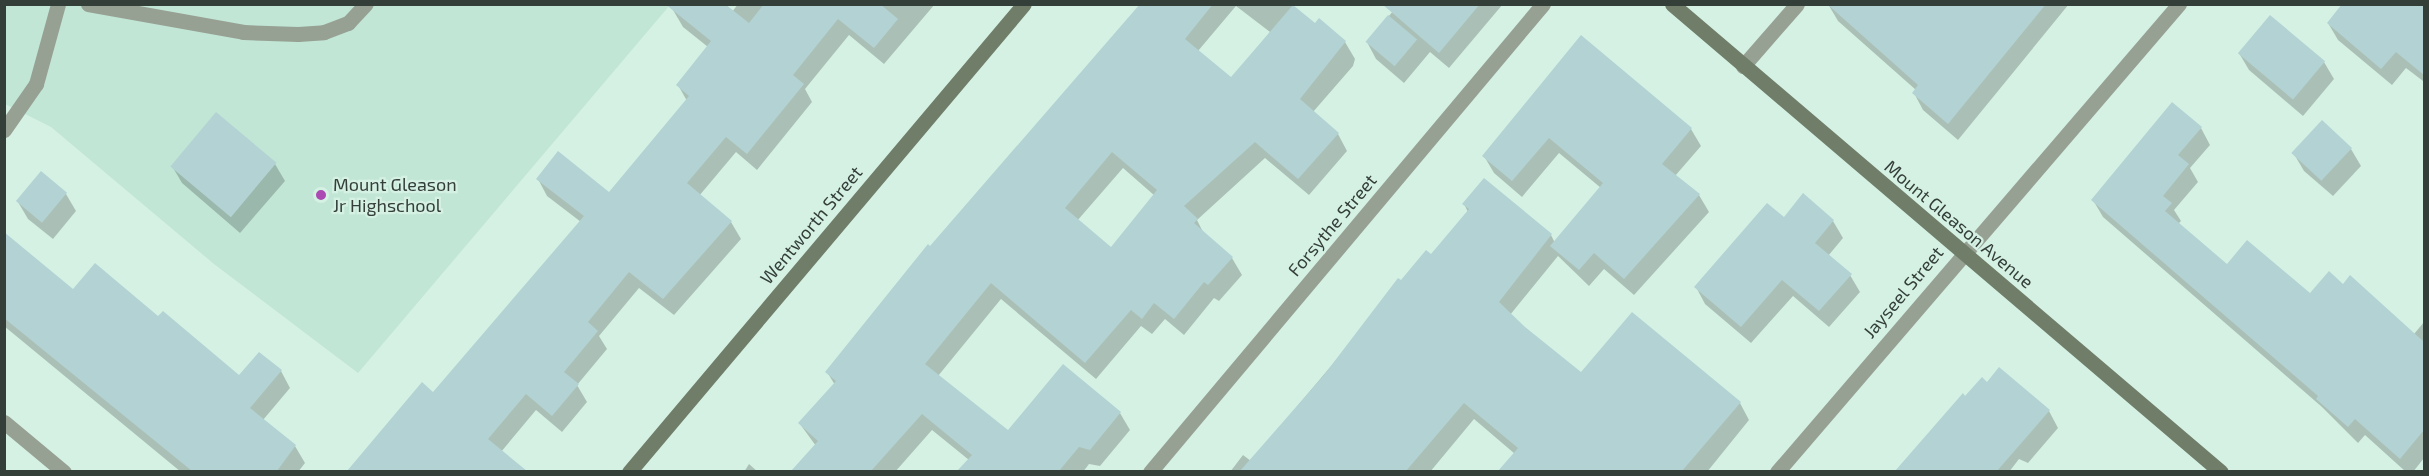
<!DOCTYPE html>
<html>
<head>
<meta charset="utf-8">
<style>
	body { margin:0 }
	#map { position:relative; width:2429px; height:476px; overflow:hidden; background:#d5f1e4; font-family:"Exo 2",sans-serif }
	div>[style] { position:absolute }
	[style*='--x'] { left:calc(var(--x)*1px); top:calc(var(--y)*1px); width:calc(var(--w)*1px); rotate:calc(var(--a)*1deg) }
	.built>* { inset:0; background:#c1e6d6 }
	.shadow>* { inset:0; background:#0003 }
	.building>* { inset:0; background:#b3d2d3; transform-origin:0 0 }
	.lane>* { height:15px; margin:-7.5px; padding:0 7.5px; transform-origin:7.5px; border-radius:7.5px; background:#97a193 }
	.street>* { height:15px; margin:-7.5px; padding:0 7.5px; transform-origin:7.5px; border-radius:7.5px; background:#97a193 }
	.secondary>* { height:15px; margin:-7.5px; padding:0 7.5px; transform-origin:7.5px; border-radius:7.5px; background:#707e69 }
	.dots>* { width:16px; height:16px; translate:-50% -50%; box-sizing:border-box; border:3px solid #d5f1e4; border-radius:50% }
	span { translate:-50% -50%; white-space:nowrap; text-align:center; line-height:1.15; -webkit-text-stroke:4.5px #d5f1e4; paint-order:stroke }
	.poi-label { font-size:18px; color:#343f3a }
	.left { translate:0 -50%; text-align:left }
	.street-label { font-size:18px; color:#343f3a }
	.frame { position:absolute; inset:0; border:6px solid #343f3a; pointer-events:none }
</style>
</head>
<body>
<div id="map">
	<div class="built">
		<div style="clip-path:polygon(4px 5px,670px 5px,358px 373px,214px 264px,51px 127px,5px 104px)"></div>
	</div>
	<div class="shadow">
		<div style="clip-path:polygon(738px 4px,935px 4px,884px 64px,849px 35px,805px 89px,812px 102px,757px 170px,736px 152px,699px 196px,731px 222px,741px 239px,674px 315px,639px 288px,599px 336px,607px 349px,577px 385px,587px 402px,562px 432px,536px 410px,501px 452px,523px 472px,349px 472px,422px 384px,434px 394px,581px 222px,547px 196px,538px 179px,609px 194px,687px 101px,678px 85px,708px 47px,683px 27px,673px 10px,732px 12px)"></div>
		<div style="clip-path:polygon(evenodd,1142px 4px,1290px 4px,1315px 25px,1345px 42px,1355px 59px,1353px 66px,1313px 112px,1338px 134px,1347px 151px,1309px 195px,1265px 158px,1197px 220px,1204px 234px,1232px 258px,1242px 275px,1219px 301px,1214px 298px,1184px 335px,1165px 319px,1152px 334px,1141px 326px,1096px 379px,1001px 299px,938px 376px,1008px 432px,1120px 413px,1130px 430px,1100px 466px,1089px 464px,1083px 472px,959px 472px,969px 460px,932px 430px,895px 472px,793px 472px,816px 446px,800px 424px,835px 385px,827px 372px,1142px 4px,1236px 6px,1270px 32px,1232px 80px,1198px 51px,1236px 6px,1142px 4px,1123px 168px,1155px 196px,1111px 249px,1077px 221px,1123px 168px)"></div>
		<div style="clip-path:polygon(1399px 4px,1503px 4px,1449px 68px,1430px 52px,1404px 83px,1376px 59px,1367px 42px)"></div>
		<div style="clip-path:polygon(1828px 4px,2069px 4px,1958px 140px,1923px 110px,1914px 93px,1916px 90px,1838px 21px)"></div>
		<div style="clip-path:polygon(2344px 4px,2424px 4px,2423px 81px,2406px 68px,2392px 85px,2338px 40px,2328px 23px)"></div>
		<div style="clip-path:polygon(2270px 17px,2324px 62px,2334px 79px,2303px 116px,2249px 70px,2239px 53px)"></div>
		<div style="clip-path:polygon(1582px 37px,1691px 129px,1701px 146px,1675px 176px,1699px 195px,1709px 212px,1634px 295px,1604px 269px,1589px 286px,1558px 256px,1510px 315px,1581px 374px,1740px 403px,1749px 420px,1707px 472px,1500px 472px,1515px 454px,1474px 419px,1430px 472px,1230px 472px,1243px 455px,1251px 461px,1401px 283px,1431px 256px,1468px 212px,1464px 204px,1551px 235px,1555px 243px,1601px 188px,1559px 153px,1522px 197px,1494px 173px,1484px 156px)"></div>
		<div style="clip-path:polygon(216px 114px,275px 164px,285px 181px,240px 233px,182px 183px,172px 166px)"></div>
		<div style="clip-path:polygon(2322px 122px,2351px 149px,2361px 166px,2333px 196px,2304px 171px,2294px 154px)"></div>
		<div style="clip-path:polygon(2201px 128px,2210px 145px,2190px 168px,2198px 182px,2174px 210px,2181px 221px,2178px 224px,2227px 266px,2310px 295px,2343px 286px,2414px 334px,2424px 322px,2424px 458px,2413px 472px,2406px 472px,2365px 435px,2358px 443px,2322px 407px,2103px 217px,2093px 200px)"></div>
		<div style="clip-path:polygon(41px 174px,66px 194px,76px 211px,53px 239px,28px 219px,18px 202px)"></div>
		<div style="clip-path:polygon(1784px 219px,1833px 221px,1843px 238px,1828px 256px,1850px 275px,1860px 292px,1829px 327px,1793px 296px,1751px 343px,1705px 304px,1696px 287px)"></div>
		<div style="clip-path:polygon(4px 249px,73px 291px,159px 318px,239px 377px,281px 371px,290px 388px,263px 420px,295px 446px,305px 463px,298px 472px,181px 472px,4px 326px)"></div>
		<div style="clip-path:polygon(1988px 384px,2049px 411px,2058px 428px,2028px 463px,2019px 459px,2009px 472px,1902px 472px,1965px 398px)"></div>
		<div style="clip-path:polygon(749px 464px,758px 472px,744px 472px)"></div>
	</div>
	<div class="building">
		<div style="clip-path:polygon(665px 4px,725px 4px,749px 23px,764px 4px,880px 4px,898px 19px,874px 48px,838px 19px,793px 75px,804px 84px,747px 154px,726px 137px,687px 183px,732px 221px,663px 299px,629px 272px,588px 322px,598px 331px,564px 372px,579px 384px,552px 416px,526px 394px,488px 439px,527px 471px,347px 471px,422px 382px,433px 392px,584px 216px,536px 179px,558px 151px,609px 192px,689px 96px,676px 85px,711px 41px)"></div>
		<div style="clip-path:polygon(evenodd,1140px 4px,1213px 4px,1185px 39px,1231px 77px,1293px 5px,1315px 23px,1319px 18px,1346px 41px,1300px 99px,1339px 133px,1298px 179px,1255px 142px,1184px 206px,1198px 219px,1194px 223px,1233px 257px,1208px 285px,1204px 282px,1174px 319px,1154px 303px,1142px 319px,1131px 310px,1085px 363px,991px 283px,925px 364px,1008px 430px,1063px 364px,1121px 412px,1090px 450px,1079px 447px,1059px 471px,957px 471px,972px 455px,922px 414px,871px 471px,791px 471px,818px 441px,798px 423px,836px 381px,825px 372px,928px 244px,930px 246px,1140px 4px,1112px 152px,1157px 190px,1111px 247px,1065px 208px,1112px 152px)"></div>
		<div style="clip-path:polygon(1382px 4px,1480px 4px,1439px 53px)"></div>
		<div style="clip-path:polygon(1827px 4px,2046px 4px,1948px 124px,1912px 93px,1918px 85px)"></div>
		<div style="clip-path:polygon(2342px 4px,2424px 4px,2424px 75px,2396px 52px,2381px 69px,2327px 23px)"></div>
		<div style="left:1388px;top:15px;width:38px;height:35px;rotate:40deg"></div>
		<div style="left:2270px;top:15px;width:72px;height:50px;rotate:40deg"></div>
		<div style="clip-path:polygon(1581px 35px,1692px 128px,1662px 164px,1700px 194px,1624px 279px,1594px 253px,1579px 270px,1550px 246px,1603px 183px,1549px 138px,1512px 181px,1482px 156px)"></div>
		<div style="clip-path:polygon(2172px 102px,2202px 127px,2178px 155px,2189px 164px,2163px 196px,2172px 203px,2165px 211px,2227px 264px,2247px 240px,2310px 293px,2329px 271px,2343px 284px,2350px 275px,2424px 342px,2424px 430px,2400px 459px,2355px 419px,2348px 427px,2316px 399px,2318px 396px,2091px 200px)"></div>
		<div style="left:216px;top:112px;width:79px;height:71px;rotate:40deg"></div>
		<div style="left:2322px;top:120px;width:41px;height:45px;rotate:43deg"></div>
		<div style="left:41px;top:171px;width:34px;height:39px;rotate:40deg"></div>
		<div style="clip-path:polygon(1484px 178px,1552px 234px,1499px 302px,1525px 327px,1581px 372px,1632px 312px,1741px 402px,1682px 471px,1498px 471px,1518px 448px,1464px 403px,1406px 471px,1240px 471px,1324px 375px,1398px 278px,1401px 280px,1426px 250px,1431px 254px,1469px 209px,1462px 204px)"></div>
		<div style="clip-path:polygon(1803px 193px,1834px 220px,1815px 243px,1852px 274px,1819px 311px,1782px 280px,1741px 327px,1694px 287px,1767px 203px,1784px 217px)"></div>
		<div style="clip-path:polygon(4px 232px,73px 289px,95px 263px,158px 316px,163px 311px,239px 375px,259px 352px,282px 370px,250px 408px,296px 445px,277px 471px,192px 471px,4px 318px)"></div>
		<div style="clip-path:polygon(1999px 367px,2050px 410px,1997px 471px,1895px 471px,1963px 393px,1965px 396px,1982px 377px,1987px 382px)"></div>
	</div>
	<div class="lane">
		<div style="--x:88;--y:4;--w:158;--a:10.2"></div>
		<div style="--x:243;--y:32;--w:55;--a:2.1"></div>
		<div style="--x:298;--y:34;--w:26;--a:-4"></div>
		<div style="--x:324;--y:32;--w:26;--a:-21"></div>
		<div style="--x:348;--y:23;--w:26;--a:-47"></div>
	</div>
	<div class="street">
		<div style="--x:1743;--y:66;--w:82;--a:-48.9"></div>
		<div style="--x:4;--y:130;--w:56;--a:-55.2"></div>
		<div style="--x:36;--y:84;--w:83;--a:-74.6"></div>
		<div style="--x:4;--y:422;--w:78;--a:39.8"></div>
		<div style="--x:1150;--y:472;--w:611;--a:-49.98"></div>
		<div style="--x:1777;--y:472;--w:617;--a:-49.34"></div>
	</div>
	<div class="secondary">
		<div style="--x:1672;--y:4;--w:721;--a:40.45"></div>
		<div style="--x:629;--y:472;--w:612;--a:-49.84"></div>
	</div>
	<div class="dots">
		<div style="left:321px;top:195px;background:#aa4ab2"></div>
	</div>
	<div class="poi-label">
		<span class="left" style="left:333px;top:195px">Mount Gleason<br>Jr Highschool</span>
	</div>
	<div class="street-label">
		<span style="left:1959px;top:224px;rotate:40deg">Mount Gleason Avenue</span>
		<span style="left:811px;top:225px;rotate:-50deg">Wentworth Street</span>
		<span style="left:1332px;top:225px;rotate:-50deg">Forsythe Street</span>
		<span style="left:1903px;top:292px;rotate:-50deg">Jayseel Street</span>
	</div>
	<div class="frame"></div>
</div>
</body>
</html>
